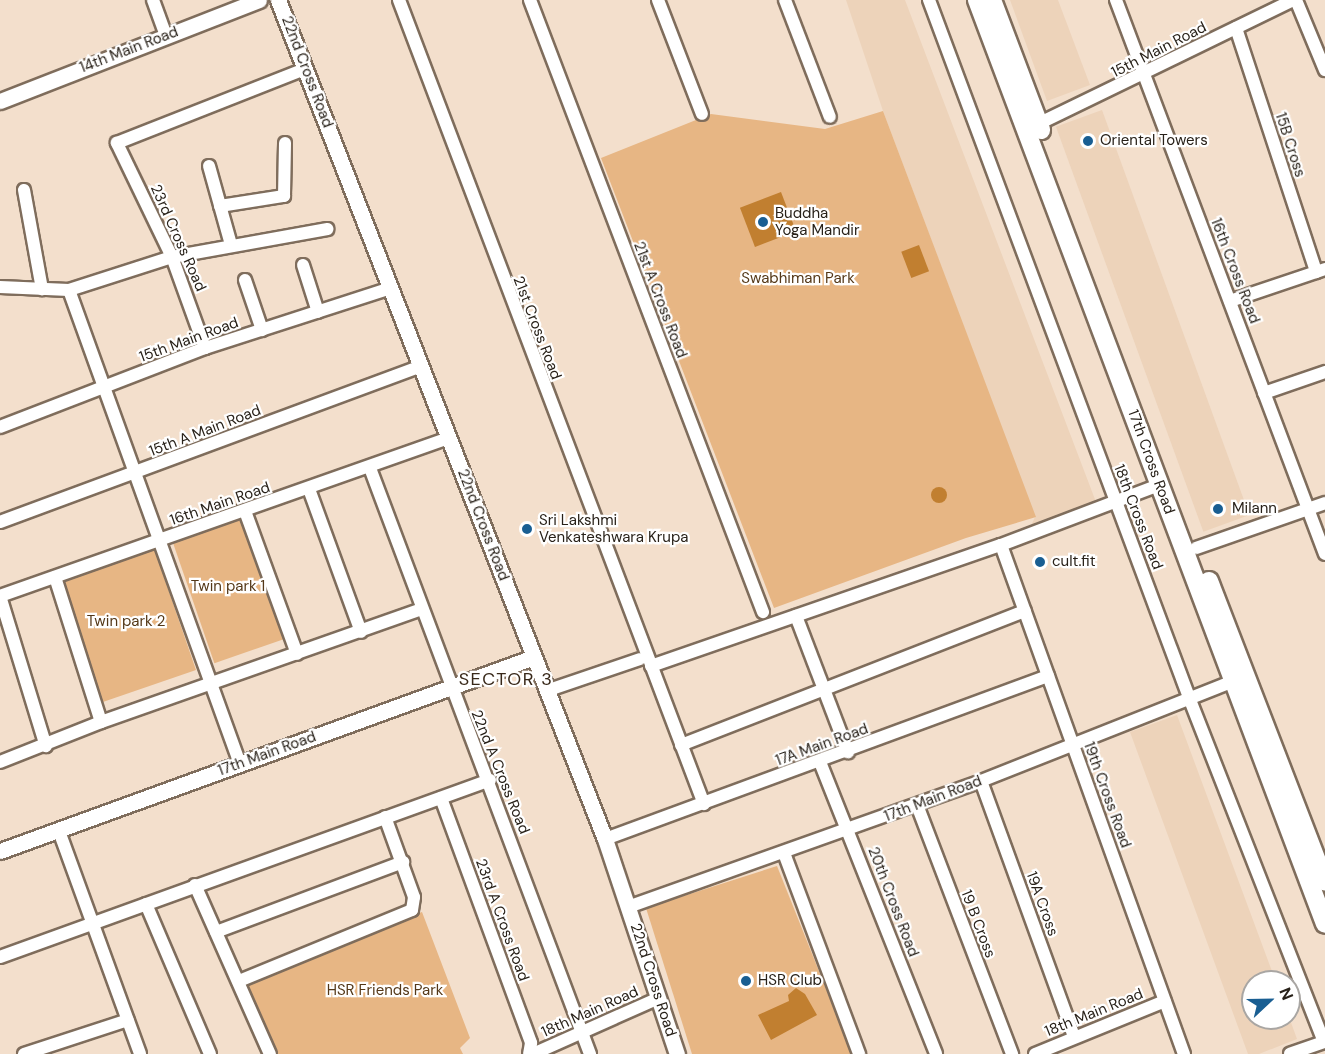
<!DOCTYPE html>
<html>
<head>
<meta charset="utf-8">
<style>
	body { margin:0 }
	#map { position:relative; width:1325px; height:1054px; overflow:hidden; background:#f3dfcc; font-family:"DM Sans",sans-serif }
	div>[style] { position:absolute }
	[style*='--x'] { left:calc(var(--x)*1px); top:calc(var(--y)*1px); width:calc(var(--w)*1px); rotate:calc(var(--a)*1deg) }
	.built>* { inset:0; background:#edd3ba; transform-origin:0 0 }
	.green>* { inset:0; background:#e7b684; transform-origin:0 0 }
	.water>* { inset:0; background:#c17f30; transform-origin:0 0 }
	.round { border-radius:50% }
	.roads { filter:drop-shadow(2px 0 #7f6d5c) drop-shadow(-2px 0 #7f6d5c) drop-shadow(0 2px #7f6d5c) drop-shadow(0 -2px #7f6d5c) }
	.minor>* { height:12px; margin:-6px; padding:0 6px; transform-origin:6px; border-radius:6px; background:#fff }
	.tertiary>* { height:15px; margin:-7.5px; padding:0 7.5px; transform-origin:7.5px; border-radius:7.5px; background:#fff }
	.secondary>* { height:18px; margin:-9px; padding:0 9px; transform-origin:9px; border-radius:9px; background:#fff }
	.dots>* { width:16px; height:16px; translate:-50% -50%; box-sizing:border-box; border:3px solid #fff; border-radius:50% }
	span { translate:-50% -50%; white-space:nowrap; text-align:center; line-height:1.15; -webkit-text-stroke:4.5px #fff; paint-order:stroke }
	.street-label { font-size:15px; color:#282119 }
	.poi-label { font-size:15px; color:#282119 }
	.left { translate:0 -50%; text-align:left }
	.park-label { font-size:15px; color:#543818 }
	.quarter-label { font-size:18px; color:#382819; letter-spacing:1.5px }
	.north { position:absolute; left:1241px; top:970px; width:60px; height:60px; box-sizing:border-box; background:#fff; border:2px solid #a9a6a3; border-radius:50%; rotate:68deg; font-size:16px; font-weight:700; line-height:24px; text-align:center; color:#282119 }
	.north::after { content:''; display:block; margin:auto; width:21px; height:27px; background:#195e92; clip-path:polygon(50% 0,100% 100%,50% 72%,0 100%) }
</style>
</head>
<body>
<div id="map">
	<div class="built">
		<div style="clip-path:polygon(846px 0,905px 0,1096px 502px,1029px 530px,1035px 517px,883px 111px)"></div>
		<div style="clip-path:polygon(1010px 0,1058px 0,1090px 85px,1047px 101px)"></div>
		<div style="left:1102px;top:110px;width:431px;height:49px;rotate:70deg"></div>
		<div style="clip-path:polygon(1177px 715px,1276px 982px,1253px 982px,1253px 1018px,1289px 1017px,1297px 1039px,1259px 1054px,1248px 1054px,1130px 732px)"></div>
	</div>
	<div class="green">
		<div style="clip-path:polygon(883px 111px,1036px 517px,966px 538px,774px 608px,601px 158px,711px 114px,825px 129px)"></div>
		<div style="left:243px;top:519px;width:127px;height:74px;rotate:71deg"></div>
		<div style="left:154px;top:548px;width:129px;height:100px;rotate:71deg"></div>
		<div style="clip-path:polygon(777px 866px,852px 1054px,692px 1054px,646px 908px)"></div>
		<div style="clip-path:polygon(422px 912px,470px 1038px,460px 1048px,463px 1054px,275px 1054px,241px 975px)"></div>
	</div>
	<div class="water">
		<div style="left:781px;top:192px;width:42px;height:44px;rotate:69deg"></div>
		<div style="left:919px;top:245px;width:28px;height:19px;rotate:69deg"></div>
		<div class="round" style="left:931px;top:487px;width:16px;height:16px"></div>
		<div style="clip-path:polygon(796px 988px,805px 994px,817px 1015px,771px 1040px,758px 1015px,789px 1001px,788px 995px)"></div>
	</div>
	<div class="roads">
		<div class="minor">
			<div style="--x:153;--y:0;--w:38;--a:70"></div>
			<div style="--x:399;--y:0;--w:860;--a:69.23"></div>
			<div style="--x:530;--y:0;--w:655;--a:69.16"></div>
			<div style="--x:658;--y:0;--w:122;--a:68.9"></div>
			<div style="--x:785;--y:0;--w:125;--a:69"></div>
			<div style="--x:929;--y:0;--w:747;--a:69.55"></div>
			<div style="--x:1190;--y:700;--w:367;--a:68.6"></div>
			<div style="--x:1324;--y:1042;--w:36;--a:161"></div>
			<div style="--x:1116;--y:0;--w:592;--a:69.33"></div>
			<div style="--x:1296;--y:0;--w:76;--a:67.5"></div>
			<div style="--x:1236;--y:28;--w:257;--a:71.8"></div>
			<div style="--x:1038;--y:124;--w:284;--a:-25.9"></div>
			<div style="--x:209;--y:166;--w:82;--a:74.4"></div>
			<div style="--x:24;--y:190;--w:101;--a:79.7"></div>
			<div style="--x:220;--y:206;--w:65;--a:-8.9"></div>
			<div style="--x:284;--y:196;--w:53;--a:-88.9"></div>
			<div style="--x:303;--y:265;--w:49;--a:72.3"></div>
			<div style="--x:245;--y:280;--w:53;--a:71.2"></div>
			<div style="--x:0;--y:287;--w:69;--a:2.5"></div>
			<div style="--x:69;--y:290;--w:108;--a:-17.8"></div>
			<div style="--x:172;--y:257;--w:158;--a:-10.2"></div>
			<div style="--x:69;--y:290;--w:504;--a:70.16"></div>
			<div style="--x:1230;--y:301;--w:100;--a:-18.6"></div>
			<div style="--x:205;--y:348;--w:97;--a:-109.9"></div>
			<div style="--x:172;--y:257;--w:127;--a:-115.8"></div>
			<div style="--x:117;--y:143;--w:202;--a:-21.5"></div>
			<div style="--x:1264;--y:393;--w:65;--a:-19"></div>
			<div style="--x:0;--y:427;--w:220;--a:-21.1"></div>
			<div style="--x:205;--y:348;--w:195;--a:-17.9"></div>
			<div style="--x:370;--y:468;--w:626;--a:69.42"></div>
			<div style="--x:309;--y:489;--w:152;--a:70"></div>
			<div style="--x:245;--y:511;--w:152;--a:70"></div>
			<div style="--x:0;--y:522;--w:449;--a:-20.3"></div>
			<div style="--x:1001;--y:545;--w:541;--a:70.23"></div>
			<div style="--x:1196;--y:548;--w:137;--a:-19.2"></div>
			<div style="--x:55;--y:577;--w:152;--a:72.4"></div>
			<div style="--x:0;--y:596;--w:476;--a:-19.4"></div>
			<div style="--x:0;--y:596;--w:157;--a:73"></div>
			<div style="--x:796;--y:616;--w:146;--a:69.1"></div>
			<div style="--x:651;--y:666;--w:370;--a:-19.1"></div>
			<div style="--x:1001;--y:545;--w:169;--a:-20.8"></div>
			<div style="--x:549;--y:690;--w:96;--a:-18.8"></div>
			<div style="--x:681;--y:745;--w:369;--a:-21.3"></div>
			<div style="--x:0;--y:762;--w:109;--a:-21.6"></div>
			<div style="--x:101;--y:722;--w:339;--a:-19.4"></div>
			<div style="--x:820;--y:762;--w:314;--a:68.3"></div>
			<div style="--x:981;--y:781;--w:272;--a:70"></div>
			<div style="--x:441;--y:798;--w:261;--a:69.8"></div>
			<div style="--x:531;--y:1043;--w:11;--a:100"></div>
			<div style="--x:917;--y:805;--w:267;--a:69.1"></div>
			<div style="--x:59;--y:831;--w:237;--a:70"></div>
			<div style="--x:605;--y:839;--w:472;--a:-20.2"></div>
			<div style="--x:784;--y:853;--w:215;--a:69.5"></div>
			<div style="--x:195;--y:885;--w:185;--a:66.1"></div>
			<div style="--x:146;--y:904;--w:163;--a:66.9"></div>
			<div style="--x:628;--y:907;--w:375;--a:-19.6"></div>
			<div style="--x:981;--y:781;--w:272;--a:-21.6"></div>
			<div style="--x:216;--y:932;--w:200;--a:-20.5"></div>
			<div style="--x:0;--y:957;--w:521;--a:-19.86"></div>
			<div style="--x:239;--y:981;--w:187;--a:-22.3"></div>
			<div style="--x:412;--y:910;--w:13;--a:-81"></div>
			<div style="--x:414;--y:897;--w:85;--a:-109.9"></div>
			<div style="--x:24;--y:1054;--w:109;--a:-18.1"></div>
			<div style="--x:533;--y:1054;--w:138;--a:-24"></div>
			<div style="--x:1035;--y:1054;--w:140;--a:-22.2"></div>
		</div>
		<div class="tertiary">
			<div style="--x:278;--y:0;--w:900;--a:68.71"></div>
			<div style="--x:605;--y:839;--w:227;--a:71.5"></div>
			<div style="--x:0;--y:101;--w:278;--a:-21.3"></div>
			<div style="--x:0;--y:851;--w:568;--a:-19.97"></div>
		</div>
		<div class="secondary">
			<div style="--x:977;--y:0;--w:987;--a:69.36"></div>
			<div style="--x:992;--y:0;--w:139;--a:69.3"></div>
			<div style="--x:1209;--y:581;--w:322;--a:68.9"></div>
		</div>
	</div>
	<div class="dots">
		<div style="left:1088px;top:141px;background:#195e92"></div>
		<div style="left:763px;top:222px;background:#195e92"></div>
		<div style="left:1218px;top:509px;background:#195e92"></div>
		<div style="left:527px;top:529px;background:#195e92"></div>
		<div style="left:1040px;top:562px;background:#195e92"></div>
		<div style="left:746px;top:981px;background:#195e92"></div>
	</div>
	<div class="street-label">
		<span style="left:129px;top:50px;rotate:-21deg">14th Main Road</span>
		<span style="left:1159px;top:50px;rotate:-27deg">15th Main Road</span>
		<span style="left:307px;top:72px;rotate:69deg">22nd Cross Road</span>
		<span style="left:1290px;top:145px;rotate:72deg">15B Cross</span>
		<span style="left:178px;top:238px;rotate:66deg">23rd Cross Road</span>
		<span style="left:1235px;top:271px;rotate:69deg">16th Cross Road</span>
		<span style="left:660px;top:300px;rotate:69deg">21st A Cross Road</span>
		<span style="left:537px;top:328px;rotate:69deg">21st Cross Road</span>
		<span style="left:189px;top:340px;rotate:-20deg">15th Main Road</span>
		<span style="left:205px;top:431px;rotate:-21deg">15th A Main Road</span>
		<span style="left:1151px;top:462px;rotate:70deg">17th Cross Road</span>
		<span style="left:220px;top:504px;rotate:-19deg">16th Main Road</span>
		<span style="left:1138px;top:517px;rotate:69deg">18th Cross Road</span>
		<span style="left:483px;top:525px;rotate:69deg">22nd Cross Road</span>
		<span style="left:822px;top:745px;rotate:-20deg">17A Main Road</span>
		<span style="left:267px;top:754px;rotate:-20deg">17th Main Road</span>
		<span style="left:500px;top:772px;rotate:68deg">22nd A Cross Road</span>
		<span style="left:1107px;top:795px;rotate:70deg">19th Cross Road</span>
		<span style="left:933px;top:799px;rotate:-21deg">17th Main Road</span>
		<span style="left:893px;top:902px;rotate:69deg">20th Cross Road</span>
		<span style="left:1042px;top:904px;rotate:70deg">19A Cross</span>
		<span style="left:502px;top:920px;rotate:70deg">23rd A Cross Road</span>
		<span style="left:978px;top:924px;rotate:69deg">19 B Cross</span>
		<span style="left:653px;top:980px;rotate:72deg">22nd Cross Road</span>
		<span style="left:590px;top:1012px;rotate:-24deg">18th Main Road</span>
		<span style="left:1094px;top:1013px;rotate:-22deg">18th Main Road</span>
	</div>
	<div class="poi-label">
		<span class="left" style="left:1100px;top:141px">Oriental Towers</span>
		<span class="left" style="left:775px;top:222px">Buddha<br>Yoga Mandir</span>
		<span class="left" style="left:1232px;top:509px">Milann</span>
		<span class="left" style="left:539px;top:529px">Sri Lakshmi<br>Venkateshwara Krupa</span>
		<span class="left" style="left:1052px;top:562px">cult.fit</span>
		<span class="left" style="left:758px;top:981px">HSR Club</span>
	</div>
	<div class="park-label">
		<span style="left:798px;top:279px">Swabhiman Park</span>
		<span style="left:228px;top:587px">Twin park 1</span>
		<span style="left:126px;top:622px">Twin park 2</span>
		<span style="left:385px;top:991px">HSR Friends Park</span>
	</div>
	<div class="quarter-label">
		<span style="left:506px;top:679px">SECTOR 3</span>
	</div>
	<div class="north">N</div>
</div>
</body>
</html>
